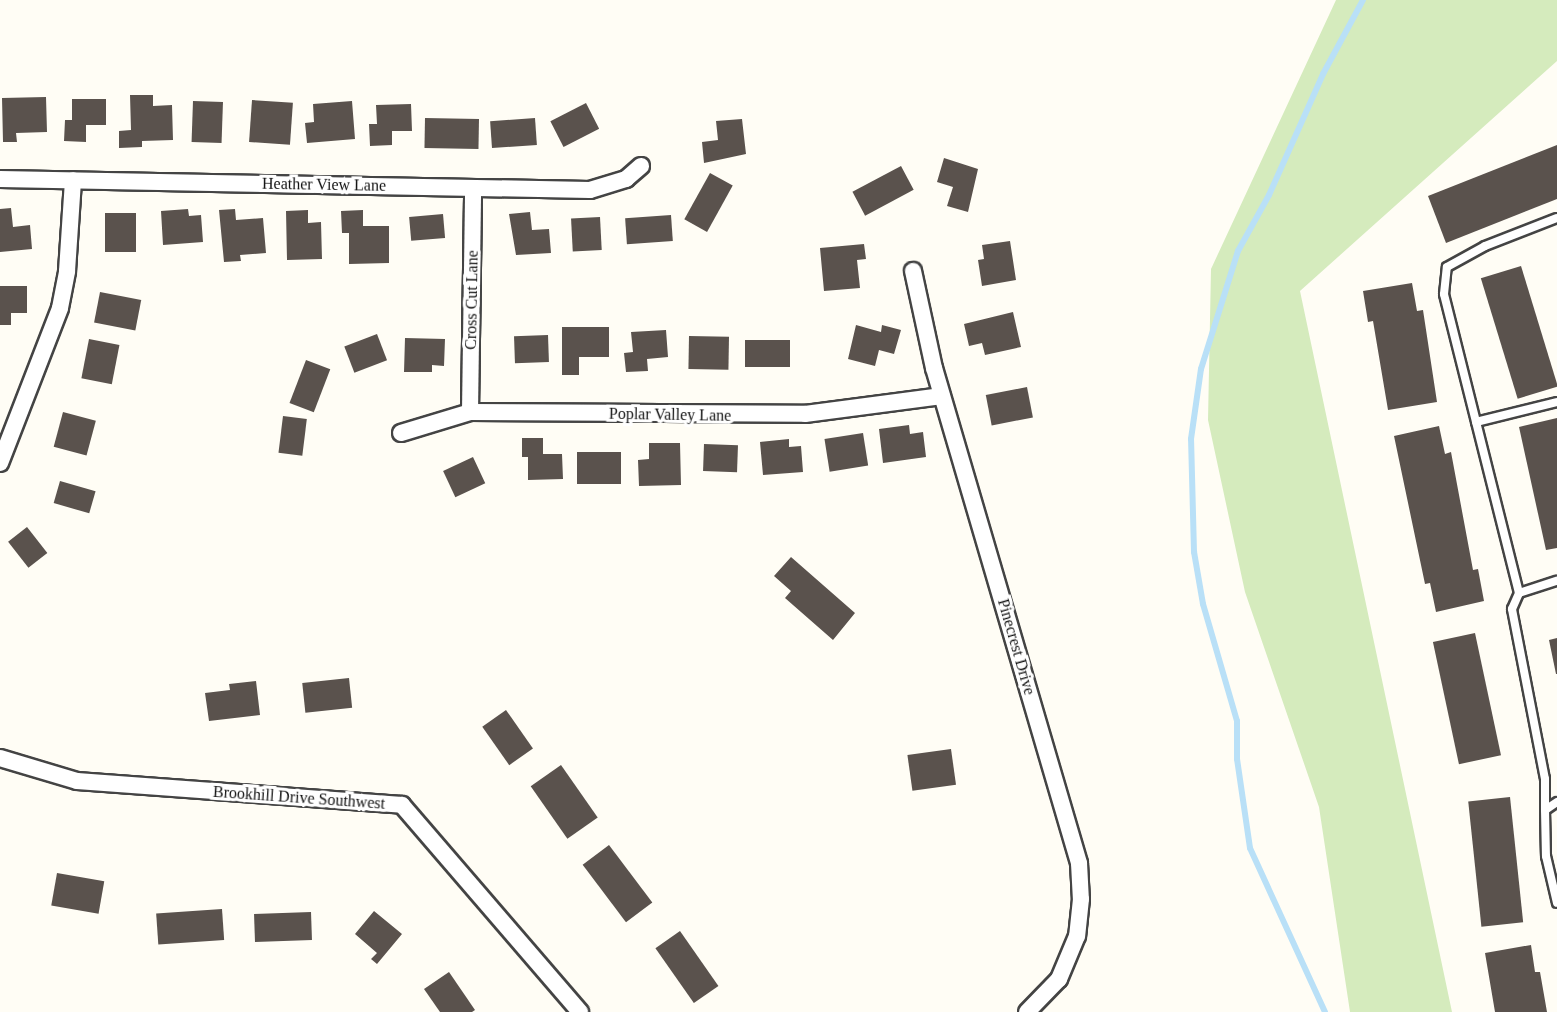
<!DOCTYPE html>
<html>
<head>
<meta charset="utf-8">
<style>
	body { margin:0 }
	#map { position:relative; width:1557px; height:1012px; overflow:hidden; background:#fffdf5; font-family:"Times New Roman",serif }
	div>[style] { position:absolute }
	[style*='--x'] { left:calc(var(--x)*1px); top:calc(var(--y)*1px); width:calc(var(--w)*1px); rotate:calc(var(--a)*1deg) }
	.green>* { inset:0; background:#d5ebbd }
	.stream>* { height:6px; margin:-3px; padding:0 3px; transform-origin:3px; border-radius:3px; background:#b9e0f7 }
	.building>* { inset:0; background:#5a524d; transform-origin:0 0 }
	.roads { filter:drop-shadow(2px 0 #444) drop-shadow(-2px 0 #444) drop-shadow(0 2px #444) drop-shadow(0 -2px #444) }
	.lane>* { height:8px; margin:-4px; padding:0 4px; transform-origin:4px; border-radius:4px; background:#fff }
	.street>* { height:16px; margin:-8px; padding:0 8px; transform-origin:8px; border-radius:8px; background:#fff }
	span { translate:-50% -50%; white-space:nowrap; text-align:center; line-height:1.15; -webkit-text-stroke:6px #fff; paint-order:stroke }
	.street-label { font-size:16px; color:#111 }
</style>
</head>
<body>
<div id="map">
	<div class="green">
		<div style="clip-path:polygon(1336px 0,1557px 0,1557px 61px,1300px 291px,1452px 1012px,1350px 1012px,1319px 807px,1245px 592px,1208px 420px,1211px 269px)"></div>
	</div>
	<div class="stream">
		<div style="--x:1325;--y:1012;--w:180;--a:-114.6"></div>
		<div style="--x:1250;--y:848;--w:90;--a:-98.3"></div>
		<div style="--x:1237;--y:759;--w:38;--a:-90"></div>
		<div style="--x:1237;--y:721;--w:122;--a:-106.2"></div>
		<div style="--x:1203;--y:604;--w:53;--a:-99.8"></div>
		<div style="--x:1194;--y:552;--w:113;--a:-91.5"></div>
		<div style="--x:1191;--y:439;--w:71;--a:-81.9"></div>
		<div style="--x:1201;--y:369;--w:124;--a:-72.6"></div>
		<div style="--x:1238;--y:251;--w:64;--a:-61"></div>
		<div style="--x:1269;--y:195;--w:133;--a:-65.9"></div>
		<div style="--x:1323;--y:74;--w:84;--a:-61.6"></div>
	</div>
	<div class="building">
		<div style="clip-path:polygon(130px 95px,153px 95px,153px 106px,172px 105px,173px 140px,142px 141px,142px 147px,119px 148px,119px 131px,131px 130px)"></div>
		<div style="clip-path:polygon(46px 97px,47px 132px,16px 133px,17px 142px,3px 142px,2px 98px)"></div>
		<div style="clip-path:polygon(72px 99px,106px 99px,106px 125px,86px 125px,86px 142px,64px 141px,65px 120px,72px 120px)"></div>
		<div style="left:252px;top:100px;width:41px;height:42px;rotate:4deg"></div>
		<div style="left:193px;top:101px;width:30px;height:41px;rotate:2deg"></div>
		<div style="clip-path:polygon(352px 101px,355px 139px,307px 143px,305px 123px,314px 122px,313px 104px)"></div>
		<div style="left:586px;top:103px;width:29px;height:40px;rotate:63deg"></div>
		<div style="clip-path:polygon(411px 104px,412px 131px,392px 131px,392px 145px,370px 146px,369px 124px,377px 124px,376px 105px)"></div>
		<div style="left:425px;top:118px;width:54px;height:30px;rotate:1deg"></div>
		<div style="left:535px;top:118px;width:27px;height:45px;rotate:86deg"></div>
		<div style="clip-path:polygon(742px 119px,746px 154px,704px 163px,702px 142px,718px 140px,716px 121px)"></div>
		<div style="clip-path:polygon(1557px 145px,1557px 199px,1446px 243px,1428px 196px)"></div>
		<div style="clip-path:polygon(944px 158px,978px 169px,968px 212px,947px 206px,953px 187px,937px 182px)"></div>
		<div style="left:901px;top:166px;width:27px;height:55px;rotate:62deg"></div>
		<div style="left:710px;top:173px;width:26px;height:53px;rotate:29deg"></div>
		<div style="clip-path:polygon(11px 208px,13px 227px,30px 225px,32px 249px,0 252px,0 209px)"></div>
		<div style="clip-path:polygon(188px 209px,189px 216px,201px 215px,203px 242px,163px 245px,161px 211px)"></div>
		<div style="clip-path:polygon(235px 209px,236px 220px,263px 218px,266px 253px,240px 255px,241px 261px,224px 262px,219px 210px)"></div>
		<div style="clip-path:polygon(308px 210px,308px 223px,321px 222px,322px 259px,287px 260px,286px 211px)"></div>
		<div style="clip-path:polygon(363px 210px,363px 226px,389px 226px,389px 263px,349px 264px,349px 233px,342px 233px,341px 211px)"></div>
		<div style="clip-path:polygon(530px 212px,532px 230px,549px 229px,551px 253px,516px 255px,509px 214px)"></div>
		<div style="left:136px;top:213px;width:39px;height:31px;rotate:90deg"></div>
		<div style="left:443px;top:214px;width:24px;height:34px;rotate:85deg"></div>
		<div style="left:671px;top:215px;width:26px;height:46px;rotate:86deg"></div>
		<div style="left:600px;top:217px;width:33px;height:29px;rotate:87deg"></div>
		<div style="clip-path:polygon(1010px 241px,1016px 280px,982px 286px,978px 260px,984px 259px,982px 245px)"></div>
		<div style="clip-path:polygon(864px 244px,866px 259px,857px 260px,860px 288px,824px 291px,820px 248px)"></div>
		<div style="left:1521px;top:266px;width:126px;height:42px;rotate:73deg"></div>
		<div style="clip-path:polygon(1412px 283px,1417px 311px,1423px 310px,1437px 402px,1388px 410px,1373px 321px,1368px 322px,1363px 291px)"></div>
		<div style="clip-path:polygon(0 286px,27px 286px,27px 313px,11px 313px,11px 325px,0 325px)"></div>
		<div style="left:100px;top:292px;width:42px;height:31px;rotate:11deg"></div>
		<div style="clip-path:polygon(1013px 312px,1021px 347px,985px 355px,982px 343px,969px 346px,964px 324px)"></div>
		<div style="clip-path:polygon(856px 325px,881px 332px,882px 325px,901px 330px,894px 354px,879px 350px,875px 366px,848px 359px)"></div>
		<div style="clip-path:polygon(562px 327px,609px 327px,609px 357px,579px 357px,579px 375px,562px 375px)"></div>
		<div style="clip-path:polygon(666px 330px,668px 357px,647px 359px,648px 371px,626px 372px,624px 353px,633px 352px,631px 332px)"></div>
		<div style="left:377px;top:334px;width:28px;height:35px;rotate:69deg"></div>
		<div style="left:548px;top:335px;width:27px;height:34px;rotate:88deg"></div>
		<div style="left:689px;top:336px;width:40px;height:33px;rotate:1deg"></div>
		<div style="clip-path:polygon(405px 338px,445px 339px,444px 366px,432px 365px,432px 372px,404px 372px)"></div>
		<div style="left:89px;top:339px;width:31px;height:40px;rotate:11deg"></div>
		<div style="left:745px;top:340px;width:45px;height:27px"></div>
		<div style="left:306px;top:360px;width:26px;height:46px;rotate:21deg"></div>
		<div style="left:1027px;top:387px;width:31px;height:42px;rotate:79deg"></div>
		<div style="left:63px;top:412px;width:34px;height:36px;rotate:15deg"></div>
		<div style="left:283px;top:416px;width:24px;height:37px;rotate:7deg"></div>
		<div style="clip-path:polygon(1557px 418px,1557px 548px,1546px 550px,1519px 427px)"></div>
		<div style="clip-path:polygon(909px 425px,910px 434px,923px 432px,926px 457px,883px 463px,879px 429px)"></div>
		<div style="clip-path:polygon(1439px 426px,1445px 454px,1451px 452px,1473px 570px,1478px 569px,1484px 601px,1436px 612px,1430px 583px,1425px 584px,1394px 436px)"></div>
		<div style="left:863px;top:433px;width:33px;height:39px;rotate:81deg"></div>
		<div style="clip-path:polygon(522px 438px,543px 438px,543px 454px,562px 454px,563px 479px,528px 480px,528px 457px,522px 457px)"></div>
		<div style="clip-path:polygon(789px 439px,789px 447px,801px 446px,803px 472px,763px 475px,760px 442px)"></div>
		<div style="clip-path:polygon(649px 443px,680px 443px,681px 485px,639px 486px,638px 460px,649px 459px)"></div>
		<div style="left:704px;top:444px;width:34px;height:27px;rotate:2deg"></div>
		<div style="left:577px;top:452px;width:44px;height:32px"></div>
		<div style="left:473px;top:457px;width:29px;height:33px;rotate:65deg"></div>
		<div style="left:60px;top:481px;width:37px;height:23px;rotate:16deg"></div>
		<div style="left:27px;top:527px;width:33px;height:24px;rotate:52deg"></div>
		<div style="clip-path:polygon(791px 557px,855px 613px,833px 640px,785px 598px,791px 591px,774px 576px)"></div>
		<div style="left:1475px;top:633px;width:125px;height:43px;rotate:78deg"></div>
		<div style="clip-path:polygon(1557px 638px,1557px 674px,1556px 674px,1549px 640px)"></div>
		<div style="left:349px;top:678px;width:30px;height:47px;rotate:84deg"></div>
		<div style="clip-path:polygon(256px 681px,260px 715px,209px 721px,205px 693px,230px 690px,229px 684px)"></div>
		<div style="left:506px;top:710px;width:47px;height:29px;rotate:55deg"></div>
		<div style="left:951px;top:749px;width:36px;height:44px;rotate:82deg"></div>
		<div style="left:561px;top:765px;width:64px;height:37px;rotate:55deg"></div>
		<div style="left:1510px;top:797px;width:126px;height:42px;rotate:84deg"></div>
		<div style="left:609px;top:845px;width:72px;height:33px;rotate:53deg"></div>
		<div style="left:57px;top:873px;width:48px;height:33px;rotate:10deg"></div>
		<div style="left:222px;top:909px;width:31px;height:66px;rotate:86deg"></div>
		<div style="clip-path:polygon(374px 911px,402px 934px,377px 964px,371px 959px,377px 953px,355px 934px)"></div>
		<div style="left:311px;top:912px;width:28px;height:57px;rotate:88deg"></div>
		<div style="left:680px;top:931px;width:67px;height:30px;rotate:55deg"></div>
		<div style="clip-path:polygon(1531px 945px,1535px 972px,1540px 972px,1547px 1012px,1495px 1012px,1485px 953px)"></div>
		<div style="clip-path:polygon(449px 972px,475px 1010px,472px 1012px,440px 1012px,424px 989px)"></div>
	</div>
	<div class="roads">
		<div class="lane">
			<div style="--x:1476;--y:422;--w:83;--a:-13.9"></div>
			<div style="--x:1519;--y:593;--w:308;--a:-104.1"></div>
			<div style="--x:1444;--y:294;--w:27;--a:-84"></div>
			<div style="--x:1447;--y:267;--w:43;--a:-28.9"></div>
			<div style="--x:1485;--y:246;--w:77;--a:-21.3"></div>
			<div style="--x:1557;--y:802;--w:14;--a:146"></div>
			<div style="--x:1545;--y:810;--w:46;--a:88.8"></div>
			<div style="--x:1546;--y:856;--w:48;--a:76.8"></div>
			<div style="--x:1545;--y:810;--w:31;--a:-90"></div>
			<div style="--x:1545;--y:779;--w:173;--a:-101"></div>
			<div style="--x:1512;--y:609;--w:17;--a:-66"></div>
			<div style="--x:1519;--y:593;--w:40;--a:-18"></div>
		</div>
		<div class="street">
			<div style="--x:0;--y:179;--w:590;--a:1.07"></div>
			<div style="--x:590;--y:190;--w:38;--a:-17"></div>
			<div style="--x:626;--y:179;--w:20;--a:-41"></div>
			<div style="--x:913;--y:271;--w:99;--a:77.8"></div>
			<div style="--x:934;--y:368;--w:516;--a:73.67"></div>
			<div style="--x:1079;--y:863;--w:36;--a:87"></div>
			<div style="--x:1081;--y:899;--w:37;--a:96"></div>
			<div style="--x:1077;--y:936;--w:47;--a:112.7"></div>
			<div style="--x:1059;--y:979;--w:46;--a:134.1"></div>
			<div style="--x:470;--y:412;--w:224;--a:-89.2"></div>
			<div style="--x:401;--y:433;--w:72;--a:-16.9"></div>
			<div style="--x:470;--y:412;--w:335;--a:0.3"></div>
			<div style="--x:805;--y:414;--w:138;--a:-7.5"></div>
			<div style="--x:0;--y:463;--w:166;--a:-68.8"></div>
			<div style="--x:60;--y:308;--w:38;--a:-79"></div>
			<div style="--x:67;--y:271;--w:91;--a:-86.2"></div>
			<div style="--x:0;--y:758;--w:80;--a:16.6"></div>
			<div style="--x:77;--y:781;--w:326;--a:4.2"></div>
			<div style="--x:402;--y:805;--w:273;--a:49.3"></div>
		</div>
	</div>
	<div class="street-label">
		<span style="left:324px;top:185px;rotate:1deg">Heather View Lane</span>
		<span style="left:472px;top:300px;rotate:-89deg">Cross Cut Lane</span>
		<span style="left:670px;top:415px;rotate:1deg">Poplar Valley Lane</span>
		<span style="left:1016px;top:647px;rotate:74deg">Pinecrest Drive</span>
		<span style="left:299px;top:798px;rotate:4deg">Brookhill Drive Southwest</span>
	</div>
</div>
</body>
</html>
